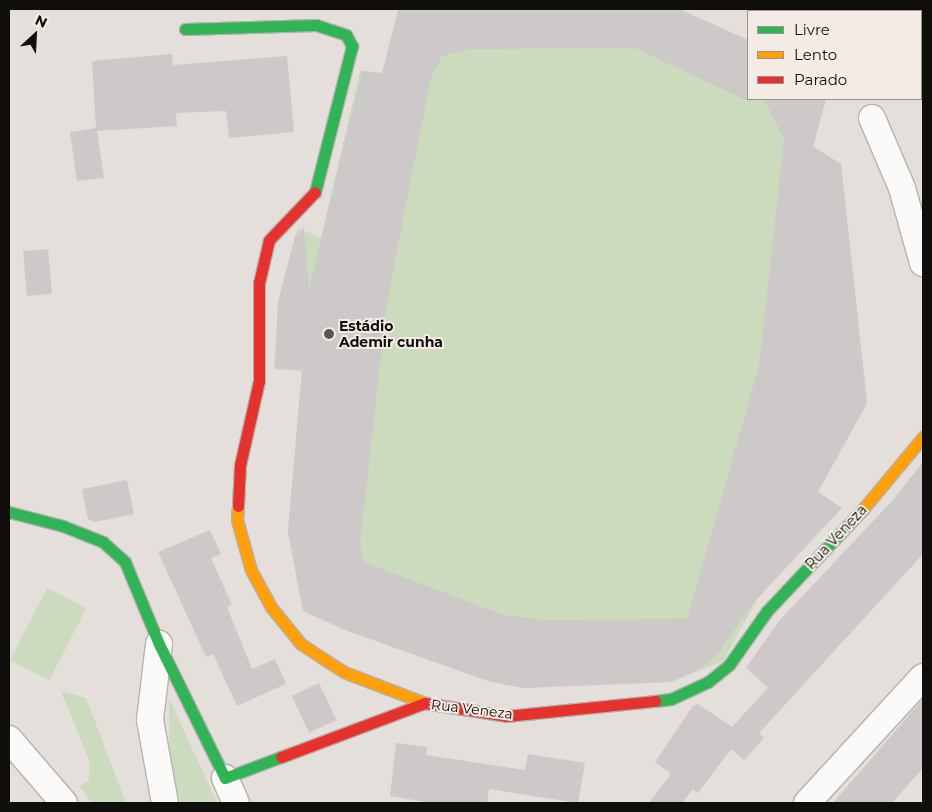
<!DOCTYPE html>
<html>
<head>
<meta charset="utf-8">
<style>
	body { margin:0 }
	#map { position:relative; width:932px; height:812px; overflow:hidden; background:#e4dfda; font-family:Montserrat,sans-serif }
	div>[style] { position:absolute }
	[style*='--x'] { left:calc(var(--x)*1px); top:calc(var(--y)*1px); width:calc(var(--w)*1px); rotate:calc(var(--a)*1deg) }
	.green>* { inset:0; background:#ccdabd; transform-origin:0 0 }
	.building>* { inset:0; background:#ccc9c8; transform-origin:0 0 }
	.roads { filter:drop-shadow(1px 0 #b5b1ae) drop-shadow(-1px 0 #b5b1ae) drop-shadow(0 1px #b5b1ae) drop-shadow(0 -1px #b5b1ae) }
	.street>* { height:26px; margin:-13px; padding:0 13px; transform-origin:13px; border-radius:13px; background:#fbfaf9 }
	.fast>* { height:11px; margin:-5.5px; padding:0 5.5px; transform-origin:5.5px; border-radius:5.5px; background:#30b455 }
	.slow>* { height:11px; margin:-5.5px; padding:0 5.5px; transform-origin:5.5px; border-radius:5.5px; background:#ff9f0a }
	.jam>* { height:11px; margin:-5.5px; padding:0 5.5px; transform-origin:5.5px; border-radius:5.5px; background:#e5322d }
	.dots>* { width:14px; height:14px; translate:-50% -50%; box-sizing:border-box; border:2px solid #f4ece4; border-radius:50% }
	span { translate:-50% -50%; white-space:nowrap; text-align:center; line-height:1.15; -webkit-text-stroke:4px #f4ece4; paint-order:stroke }
	.poi-label { font-size:14px; color:#100e0b; font-weight:700 }
	.left { translate:0 -50%; text-align:left }
	.street-label { font-size:14px; color:#100e0b }
	.frame { position:absolute; inset:0; border:10px solid #100e0b; pointer-events:none }
	.legend { position:absolute; left:747px; top:10px; width:175px; height:90px; box-sizing:border-box; background:#f4ece4; border:1px solid #99938d; margin:0; padding:6px 9px; list-style:none; font-size:15px; color:#100e0b }
	.legend li { display:flex; align-items:center; gap:10px; height:25px }
	.legend b { width:25px; border:1px solid #99938d }
	.north { position:absolute; left:10px; top:10px; width:50px; height:50px; -webkit-text-stroke:4px #f4ece4; paint-order:stroke; rotate:25deg; font-size:14px; font-weight:700; line-height:20px; text-align:center; color:#100e0b }
	.north::after { content:''; display:block; margin:auto; width:18px; height:22px; background:#100e0b; clip-path:polygon(50% 0,100% 100%,50% 72%,0 100%) }
</style>
</head>
<body>
<div id="map">
	<div class="green">
		<div style="clip-path:polygon(679px 9px,748px 40px,748px 99px,822px 99px,825px 101px,813px 146px,841px 164px,867px 403px,723px 661px,671px 682px,523px 688px,488px 681px,345px 630px,303px 611px,288px 531px,302px 371px,274px 369px,278px 302px,298px 228px,321px 238px,360px 71px,383px 73px,398px 10px)"></div>
		<div style="left:47px;top:588px;width:44px;height:81px;rotate:27deg"></div>
		<div style="clip-path:polygon(61px 691px,86px 698px,126px 803px,92px 803px,79px 786px,89px 781px,89px 760px)"></div>
		<div style="clip-path:polygon(169px 698px,217px 803px,181px 803px,169px 764px)"></div>
	</div>
	<div class="building">
		<div style="clip-path:polygon(679px 9px,748px 40px,748px 101px,635px 48px,471px 49px,442px 56px,431px 77px,387px 302px,360px 544px,364px 562px,503px 615px,544px 620px,687px 619px,759px 366px,784px 139px,764px 99px,826px 99px,813px 147px,841px 164px,867px 403px,818px 492px,842px 508px,756px 600px,717px 654px,700px 669px,671px 682px,523px 688px,488px 681px,348px 631px,303px 611px,288px 531px,302px 370px,275px 369px,278px 302px,295px 236px,304px 228px,309px 289px,362px 71px,382px 73px,398px 10px)"></div>
		<div style="clip-path:polygon(172px 54px,173px 65px,287px 56px,294px 132px,229px 138px,226px 111px,176px 113px,177px 126px,97px 131px,104px 178px,77px 181px,70px 132px,96px 128px,92px 61px)"></div>
		<div style="left:48px;top:249px;width:45px;height:25px;rotate:85deg"></div>
		<div style="clip-path:polygon(923px 462px,923px 554px,759px 733px,764px 738px,744px 760px,731px 749px,698px 793px,693px 789px,682px 803px,649px 803px,671px 774px,655px 762px,693px 706px,698px 704px,732px 727px,768px 688px,746px 668px,779px 621px,892px 501px)"></div>
		<div style="clip-path:polygon(127px 480px,134px 514px,95px 522px,88px 519px,82px 489px)"></div>
		<div style="clip-path:polygon(210px 530px,221px 554px,211px 558px,232px 605px,227px 607px,252px 669px,275px 659px,286px 684px,237px 706px,213px 654px,206px 657px,158px 552px)"></div>
		<div style="left:319px;top:683px;width:41px;height:30px;rotate:65deg"></div>
		<div style="clip-path:polygon(923px 699px,923px 768px,892px 803px,833px 803px)"></div>
		<div style="clip-path:polygon(396px 743px,427px 747px,426px 755px,525px 770px,528px 754px,585px 763px,578px 803px,489px 789px,487px 803px,431px 803px,390px 796px)"></div>
	</div>
	<div class="roads">
		<div class="street">
			<div style="--x:872;--y:118;--w:76;--a:66.8"></div>
			<div style="--x:902;--y:188;--w:78;--a:74.4"></div>
			<div style="--x:159;--y:644;--w:77;--a:96.8"></div>
			<div style="--x:150;--y:720;--w:84;--a:79.8"></div>
			<div style="--x:9;--y:739;--w:84;--a:49.3"></div>
			<div style="--x:225;--y:778;--w:27;--a:66"></div>
			<div style="--x:807;--y:803;--w:171;--a:-47.4"></div>
		</div>
		<div class="fast">
			<div style="--x:185;--y:29;--w:131;--a:-1.7"></div>
			<div style="--x:316;--y:25;--w:32;--a:18"></div>
			<div style="--x:346;--y:35;--w:13;--a:61"></div>
			<div style="--x:352;--y:46;--w:151;--a:104.2"></div>
			<div style="--x:9;--y:512;--w:56;--a:14.5"></div>
			<div style="--x:63;--y:526;--w:43;--a:21.8"></div>
			<div style="--x:103;--y:542;--w:30;--a:42"></div>
			<div style="--x:125;--y:562;--w:89;--a:67.5"></div>
			<div style="--x:159;--y:644;--w:149;--a:63.8"></div>
			<div style="--x:225;--y:778;--w:60;--a:-20.6"></div>
			<div style="--x:655;--y:701;--w:16;--a:-7"></div>
			<div style="--x:671;--y:699;--w:41;--a:-24.7"></div>
			<div style="--x:708;--y:682;--w:27;--a:-39"></div>
			<div style="--x:729;--y:665;--w:66;--a:-54.9"></div>
			<div style="--x:767;--y:611;--w:140;--a:-46.7"></div>
		</div>
		<div class="slow">
			<div style="--x:238;--y:506;--w:14;--a:94"></div>
			<div style="--x:237;--y:520;--w:52;--a:74.4"></div>
			<div style="--x:251;--y:570;--w:42;--a:61.6"></div>
			<div style="--x:271;--y:607;--w:48;--a:51"></div>
			<div style="--x:301;--y:644;--w:51;--a:33.1"></div>
			<div style="--x:344;--y:672;--w:87;--a:20.9"></div>
			<div style="--x:863;--y:509;--w:94;--a:-50.2"></div>
		</div>
		<div class="jam">
			<div style="--x:238;--y:506;--w:41;--a:-87.2"></div>
			<div style="--x:240;--y:465;--w:86;--a:-77.3"></div>
			<div style="--x:259;--y:381;--w:98;--a:-90"></div>
			<div style="--x:259;--y:283;--w:44;--a:-76.9"></div>
			<div style="--x:269;--y:240;--w:66;--a:-46.2"></div>
			<div style="--x:281;--y:757;--w:154;--a:-20.6"></div>
			<div style="--x:425;--y:703;--w:83;--a:9"></div>
			<div style="--x:507;--y:716;--w:149;--a:-5.8"></div>
		</div>
	</div>
	<div class="dots">
		<div style="left:329px;top:334px;background:#5a5753"></div>
	</div>
	<div class="poi-label">
		<span class="left" style="left:339px;top:334px">Estádio<br>Ademir cunha</span>
	</div>
	<div class="street-label">
		<span style="left:836px;top:537px;rotate:-47deg">Rua Veneza</span>
		<span style="left:472px;top:709px;rotate:7deg">Rua Veneza</span>
	</div>
	<div class="frame"></div>
	<ul class="legend">
	<li><b style="height:6px;background:#30b455"></b>Livre</li>
	<li><b style="height:6px;background:#ff9f0a"></b>Lento</li>
	<li><b style="height:6px;background:#e5322d"></b>Parado</li>
	</ul>
	<div class="north">N</div>
</div>
</body>
</html>
